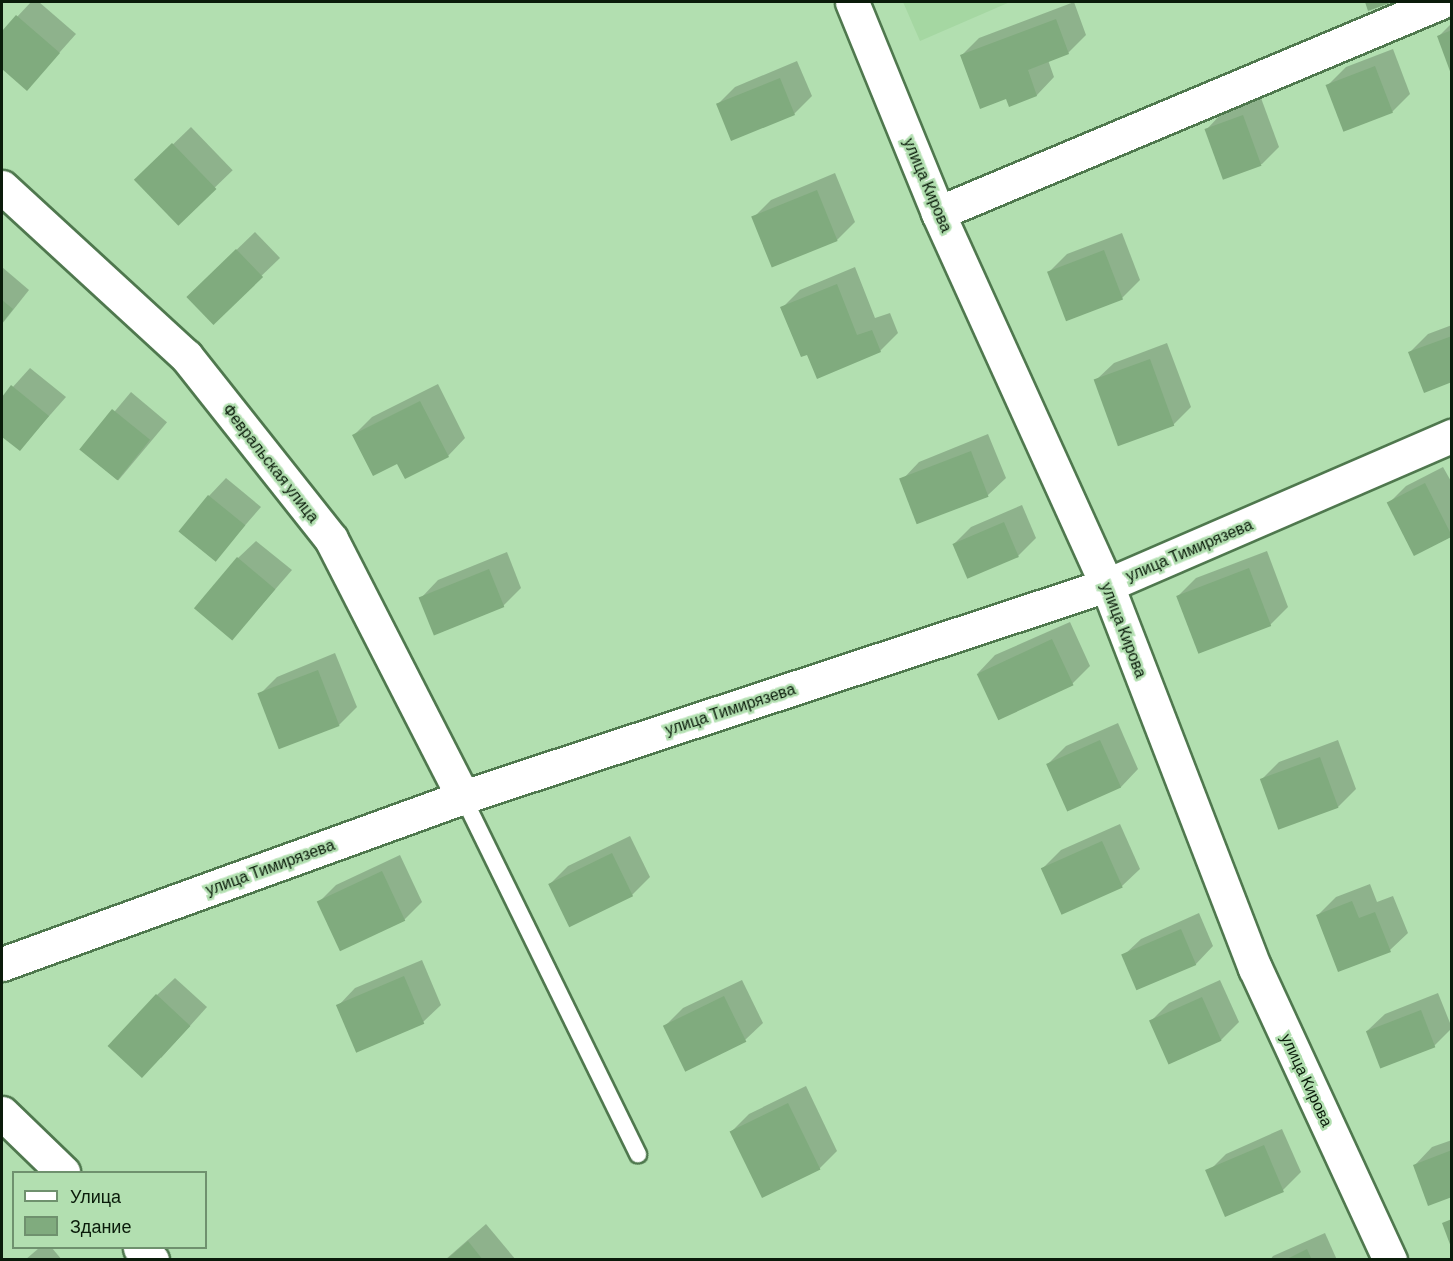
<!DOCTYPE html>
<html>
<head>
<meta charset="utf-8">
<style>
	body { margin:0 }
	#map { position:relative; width:1453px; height:1261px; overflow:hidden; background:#b2dfb0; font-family:Barlow,sans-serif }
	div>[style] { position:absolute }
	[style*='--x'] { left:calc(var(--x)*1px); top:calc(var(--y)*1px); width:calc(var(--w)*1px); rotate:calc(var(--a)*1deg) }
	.built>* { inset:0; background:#a5d7a2 }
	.shadow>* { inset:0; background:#0003; transform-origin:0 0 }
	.building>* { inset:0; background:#80ab7e; transform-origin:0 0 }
	.roads { filter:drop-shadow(2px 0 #4f784e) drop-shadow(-2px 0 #4f784e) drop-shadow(0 2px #4f784e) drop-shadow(0 -2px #4f784e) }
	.service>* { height:16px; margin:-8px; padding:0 8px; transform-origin:8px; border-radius:8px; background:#fff }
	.minor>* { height:33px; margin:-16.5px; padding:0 16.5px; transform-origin:16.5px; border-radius:16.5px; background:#fff }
	.tertiary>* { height:33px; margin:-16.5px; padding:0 16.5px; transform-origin:16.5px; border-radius:16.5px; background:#fff }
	span { translate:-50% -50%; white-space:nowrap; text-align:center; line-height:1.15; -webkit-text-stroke:5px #b2dfb0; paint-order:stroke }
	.street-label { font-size:16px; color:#0a1b0a }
	.frame { position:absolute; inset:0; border:3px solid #0a1b0a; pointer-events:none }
	.legend { position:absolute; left:12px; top:1171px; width:195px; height:78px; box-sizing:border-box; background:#b2dfb0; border:2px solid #6f916e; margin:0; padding:8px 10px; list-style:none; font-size:18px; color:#0a1b0a }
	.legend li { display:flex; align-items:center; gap:12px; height:30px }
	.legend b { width:30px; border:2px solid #6f916e }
</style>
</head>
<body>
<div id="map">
	<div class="built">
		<div style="clip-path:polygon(903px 2px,1010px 2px,920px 41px)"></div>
	</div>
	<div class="shadow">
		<div style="clip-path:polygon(31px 2px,39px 2px,76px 34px,27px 89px,2px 67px,2px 33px)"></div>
		<div style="clip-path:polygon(1074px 2px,1086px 35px,1068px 53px,1048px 60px,1054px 77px,1037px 95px,1010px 105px,1007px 97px,961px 56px,979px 38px)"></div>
		<div style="clip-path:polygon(1452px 23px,1452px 71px,1439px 36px)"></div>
		<div style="clip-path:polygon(1393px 49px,1410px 94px,1392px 112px,1328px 85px,1346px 67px)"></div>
		<div style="clip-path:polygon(797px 61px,812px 96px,794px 114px,717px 105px,735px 87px)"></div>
		<div style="clip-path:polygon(1261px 98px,1279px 147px,1262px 164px,1224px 178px,1206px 130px,1223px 112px)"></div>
		<div style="left:191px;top:127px;width:60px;height:76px;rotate:46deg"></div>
		<div style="clip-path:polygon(835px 173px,855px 222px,837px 240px,753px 218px,771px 200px)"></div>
		<div style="left:255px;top:232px;width:36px;height:92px;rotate:46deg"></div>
		<div style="clip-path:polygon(1122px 233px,1140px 280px,1122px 298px,1049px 272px,1067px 254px)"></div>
		<div style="clip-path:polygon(2px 267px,29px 290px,2px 324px)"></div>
		<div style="clip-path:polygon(855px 267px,875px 318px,890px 313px,898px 333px,880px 351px,808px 353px,782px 308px,800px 290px)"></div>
		<div style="clip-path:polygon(1452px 325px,1452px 381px,1410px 352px,1428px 334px)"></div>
		<div style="clip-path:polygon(1167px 343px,1191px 407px,1173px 425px,1096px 380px,1114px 363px)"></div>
		<div style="clip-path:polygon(30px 368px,66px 397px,20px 449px,2px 435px,2px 399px)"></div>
		<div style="clip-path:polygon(438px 384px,465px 438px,448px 456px,398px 462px,354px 435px,372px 417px)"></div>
		<div style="left:131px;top:392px;width:47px;height:76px;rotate:40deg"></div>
		<div style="clip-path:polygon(988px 434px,1006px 478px,988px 495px,902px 480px,919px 462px)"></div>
		<div style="clip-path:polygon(1443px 467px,1452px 483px,1452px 536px,1415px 554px,1389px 503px,1406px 486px)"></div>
		<div style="clip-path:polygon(226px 478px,261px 507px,215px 560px,209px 496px)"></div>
		<div style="clip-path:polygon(1022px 505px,1036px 538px,1018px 556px,954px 544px,971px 527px)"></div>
		<div style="clip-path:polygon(256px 541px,292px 570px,233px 638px,238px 558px)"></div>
		<div style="clip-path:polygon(1267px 551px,1288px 607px,1270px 625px,1178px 596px,1196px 578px)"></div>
		<div style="clip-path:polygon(507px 552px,521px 588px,503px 606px,421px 598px,438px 580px)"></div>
		<div style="clip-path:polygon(1070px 622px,1090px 666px,1072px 684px,978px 673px,995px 655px)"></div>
		<div style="clip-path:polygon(335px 653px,357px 707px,339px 725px,259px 695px,277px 677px)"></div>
		<div style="clip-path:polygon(1118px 723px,1138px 769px,1121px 787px,1048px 764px,1066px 746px)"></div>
		<div style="clip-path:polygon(1338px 740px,1356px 789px,1338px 807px,1261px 780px,1279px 762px)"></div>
		<div style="clip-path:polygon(1120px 824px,1140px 869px,1122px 886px,1043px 868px,1061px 850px)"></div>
		<div style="clip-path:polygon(630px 836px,650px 877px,632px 895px,550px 884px,568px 866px)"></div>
		<div style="clip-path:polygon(400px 855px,422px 902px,404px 920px,319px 902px,336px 885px)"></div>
		<div style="clip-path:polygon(1370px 884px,1377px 902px,1393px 896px,1408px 933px,1390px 950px,1318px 915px,1336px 897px)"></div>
		<div style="clip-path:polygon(1199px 913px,1213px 946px,1196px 964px,1123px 956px,1141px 939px)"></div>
		<div style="clip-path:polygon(422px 960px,441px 1005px,423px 1022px,338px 1006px,355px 988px)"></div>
		<div style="clip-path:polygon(175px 978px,207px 1007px,161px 1058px,157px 995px)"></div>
		<div style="clip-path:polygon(742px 980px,763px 1023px,745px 1040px,665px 1026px,683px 1008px)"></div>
		<div style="clip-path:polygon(1220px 980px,1239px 1022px,1221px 1040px,1170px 1063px,1151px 1021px,1169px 1003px)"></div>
		<div style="clip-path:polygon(1438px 993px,1452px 1028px,1434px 1046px,1367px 1031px,1385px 1014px)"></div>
		<div style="clip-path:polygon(806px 1086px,837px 1151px,819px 1169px,731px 1132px,749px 1114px)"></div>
		<div style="clip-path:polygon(1282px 1129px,1301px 1172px,1283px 1190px,1228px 1215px,1208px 1172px,1226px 1154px)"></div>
		<div style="clip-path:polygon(1452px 1140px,1452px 1196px,1415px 1165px,1432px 1147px)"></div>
		<div style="clip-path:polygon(486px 1224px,516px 1260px,445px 1260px)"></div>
		<div style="clip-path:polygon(1325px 1233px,1337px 1260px,1270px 1260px,1273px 1256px)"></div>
		<div style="clip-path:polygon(39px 1248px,52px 1248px,62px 1260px,25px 1260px)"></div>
	</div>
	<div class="building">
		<div style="clip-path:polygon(1365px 2px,1393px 2px,1368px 11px)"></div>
		<div style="clip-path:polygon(16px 15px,60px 53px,27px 91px,2px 69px,2px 31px)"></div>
		<div style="clip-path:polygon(1056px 19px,1069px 54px,1028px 70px,1037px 96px,1009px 107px,1006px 99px,980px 109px,960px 55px)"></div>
		<div style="clip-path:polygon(1452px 30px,1452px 74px,1451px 74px,1437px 36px)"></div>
		<div style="left:1375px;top:66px;width:50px;height:53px;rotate:69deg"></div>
		<div style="left:780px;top:78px;width:40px;height:69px;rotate:68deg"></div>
		<div style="left:1243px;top:115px;width:54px;height:41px;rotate:70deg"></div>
		<div style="left:172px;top:143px;width:64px;height:53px;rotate:46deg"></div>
		<div style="left:817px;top:190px;width:55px;height:71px;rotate:68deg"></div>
		<div style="left:236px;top:249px;width:39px;height:69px;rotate:46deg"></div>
		<div style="left:1104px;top:250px;width:53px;height:61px;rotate:69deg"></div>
		<div style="clip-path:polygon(837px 284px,857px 335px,872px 330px,881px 352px,817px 379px,807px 355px,801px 357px,780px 307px)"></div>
		<div style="clip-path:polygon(2px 300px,13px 309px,2px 323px)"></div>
		<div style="clip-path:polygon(1452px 336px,1452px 382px,1424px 393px,1408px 352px)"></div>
		<div style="left:1150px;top:359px;width:71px;height:60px;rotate:70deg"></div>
		<div style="clip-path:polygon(11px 385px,49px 416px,20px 451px,2px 437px,2px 397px)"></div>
		<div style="clip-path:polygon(420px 401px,449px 457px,405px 479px,397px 464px,373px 476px,352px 435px)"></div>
		<div style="left:112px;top:409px;width:49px;height:52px;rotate:39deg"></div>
		<div style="left:971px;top:451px;width:49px;height:77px;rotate:69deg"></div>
		<div style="left:1425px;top:483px;width:60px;height:43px;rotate:63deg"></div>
		<div style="left:208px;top:495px;width:48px;height:47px;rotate:39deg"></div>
		<div style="left:1004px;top:522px;width:38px;height:56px;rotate:67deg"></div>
		<div style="left:237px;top:557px;width:50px;height:67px;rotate:40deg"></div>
		<div style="left:1249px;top:568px;width:62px;height:78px;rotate:69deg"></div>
		<div style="left:489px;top:569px;width:41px;height:76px;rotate:68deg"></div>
		<div style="left:1052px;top:639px;width:51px;height:83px;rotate:65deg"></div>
		<div style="left:318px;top:670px;width:60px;height:65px;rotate:69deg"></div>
		<div style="left:1100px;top:740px;width:52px;height:59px;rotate:66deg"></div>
		<div style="left:1320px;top:757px;width:54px;height:64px;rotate:70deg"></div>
		<div style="left:1102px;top:841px;width:51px;height:67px;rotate:66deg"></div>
		<div style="left:612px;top:853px;width:48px;height:71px;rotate:64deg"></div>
		<div style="left:382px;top:871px;width:55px;height:72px;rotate:65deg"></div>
		<div style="clip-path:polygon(1352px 901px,1359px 918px,1375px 912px,1391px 952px,1338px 972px,1316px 915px)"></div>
		<div style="left:1181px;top:929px;width:39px;height:65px;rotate:67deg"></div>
		<div style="left:404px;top:976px;width:52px;height:74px;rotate:67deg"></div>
		<div style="left:156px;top:994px;width:47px;height:71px;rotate:43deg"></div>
		<div style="left:724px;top:996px;width:51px;height:68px;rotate:64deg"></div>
		<div style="left:1202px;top:997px;width:48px;height:58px;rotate:66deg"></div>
		<div style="left:1421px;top:1010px;width:40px;height:59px;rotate:69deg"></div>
		<div style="left:788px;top:1103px;width:74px;height:65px;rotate:64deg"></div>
		<div style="left:1264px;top:1145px;width:51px;height:64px;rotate:67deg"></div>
		<div style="clip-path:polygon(1452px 1150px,1452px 1197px,1428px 1206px,1413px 1165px)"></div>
		<div style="clip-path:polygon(1452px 1219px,1452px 1247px,1451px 1247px,1442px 1223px)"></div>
		<div style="clip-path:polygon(468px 1241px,483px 1260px,446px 1260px)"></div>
		<div style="clip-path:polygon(1307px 1249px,1312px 1260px,1285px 1260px)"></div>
	</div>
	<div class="roads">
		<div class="service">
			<div style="--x:463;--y:797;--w:398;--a:63.9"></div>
		</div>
		<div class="minor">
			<div style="--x:852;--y:2;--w:228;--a:67.8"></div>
			<div style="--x:938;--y:213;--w:409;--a:65.6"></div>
			<div style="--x:1107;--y:585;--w:411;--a:68.9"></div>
			<div style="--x:1255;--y:968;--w:322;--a:65.2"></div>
			<div style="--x:2;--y:187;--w:250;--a:42.6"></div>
			<div style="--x:186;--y:356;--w:233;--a:51.6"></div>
			<div style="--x:331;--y:539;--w:290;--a:62.9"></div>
			<div style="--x:938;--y:213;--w:545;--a:-22.76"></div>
			<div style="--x:2;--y:964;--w:490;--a:-19.9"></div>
			<div style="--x:463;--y:797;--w:678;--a:-18.22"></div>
			<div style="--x:1107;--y:585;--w:376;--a:-23.4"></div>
		</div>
		<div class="tertiary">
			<div style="--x:2;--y:1113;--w:85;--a:44"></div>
			<div style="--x:140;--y:1248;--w:17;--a:45"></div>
		</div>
	</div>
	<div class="street-label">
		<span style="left:928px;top:185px;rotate:67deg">улица Кирова</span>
		<span style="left:271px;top:463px;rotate:52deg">Февральская улица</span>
		<span style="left:1189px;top:550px;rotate:-23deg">улица Тимирязева</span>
		<span style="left:1124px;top:630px;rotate:69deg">улица Кирова</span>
		<span style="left:730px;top:709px;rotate:-18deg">улица Тимирязева</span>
		<span style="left:270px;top:867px;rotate:-20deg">улица Тимирязева</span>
		<span style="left:1307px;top:1080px;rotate:65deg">улица Кирова</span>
	</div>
	<div class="frame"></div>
	<ul class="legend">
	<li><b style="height:8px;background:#fff"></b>Улица</li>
	<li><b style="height:16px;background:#80ab7e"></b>Здание</li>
	</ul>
</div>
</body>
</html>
